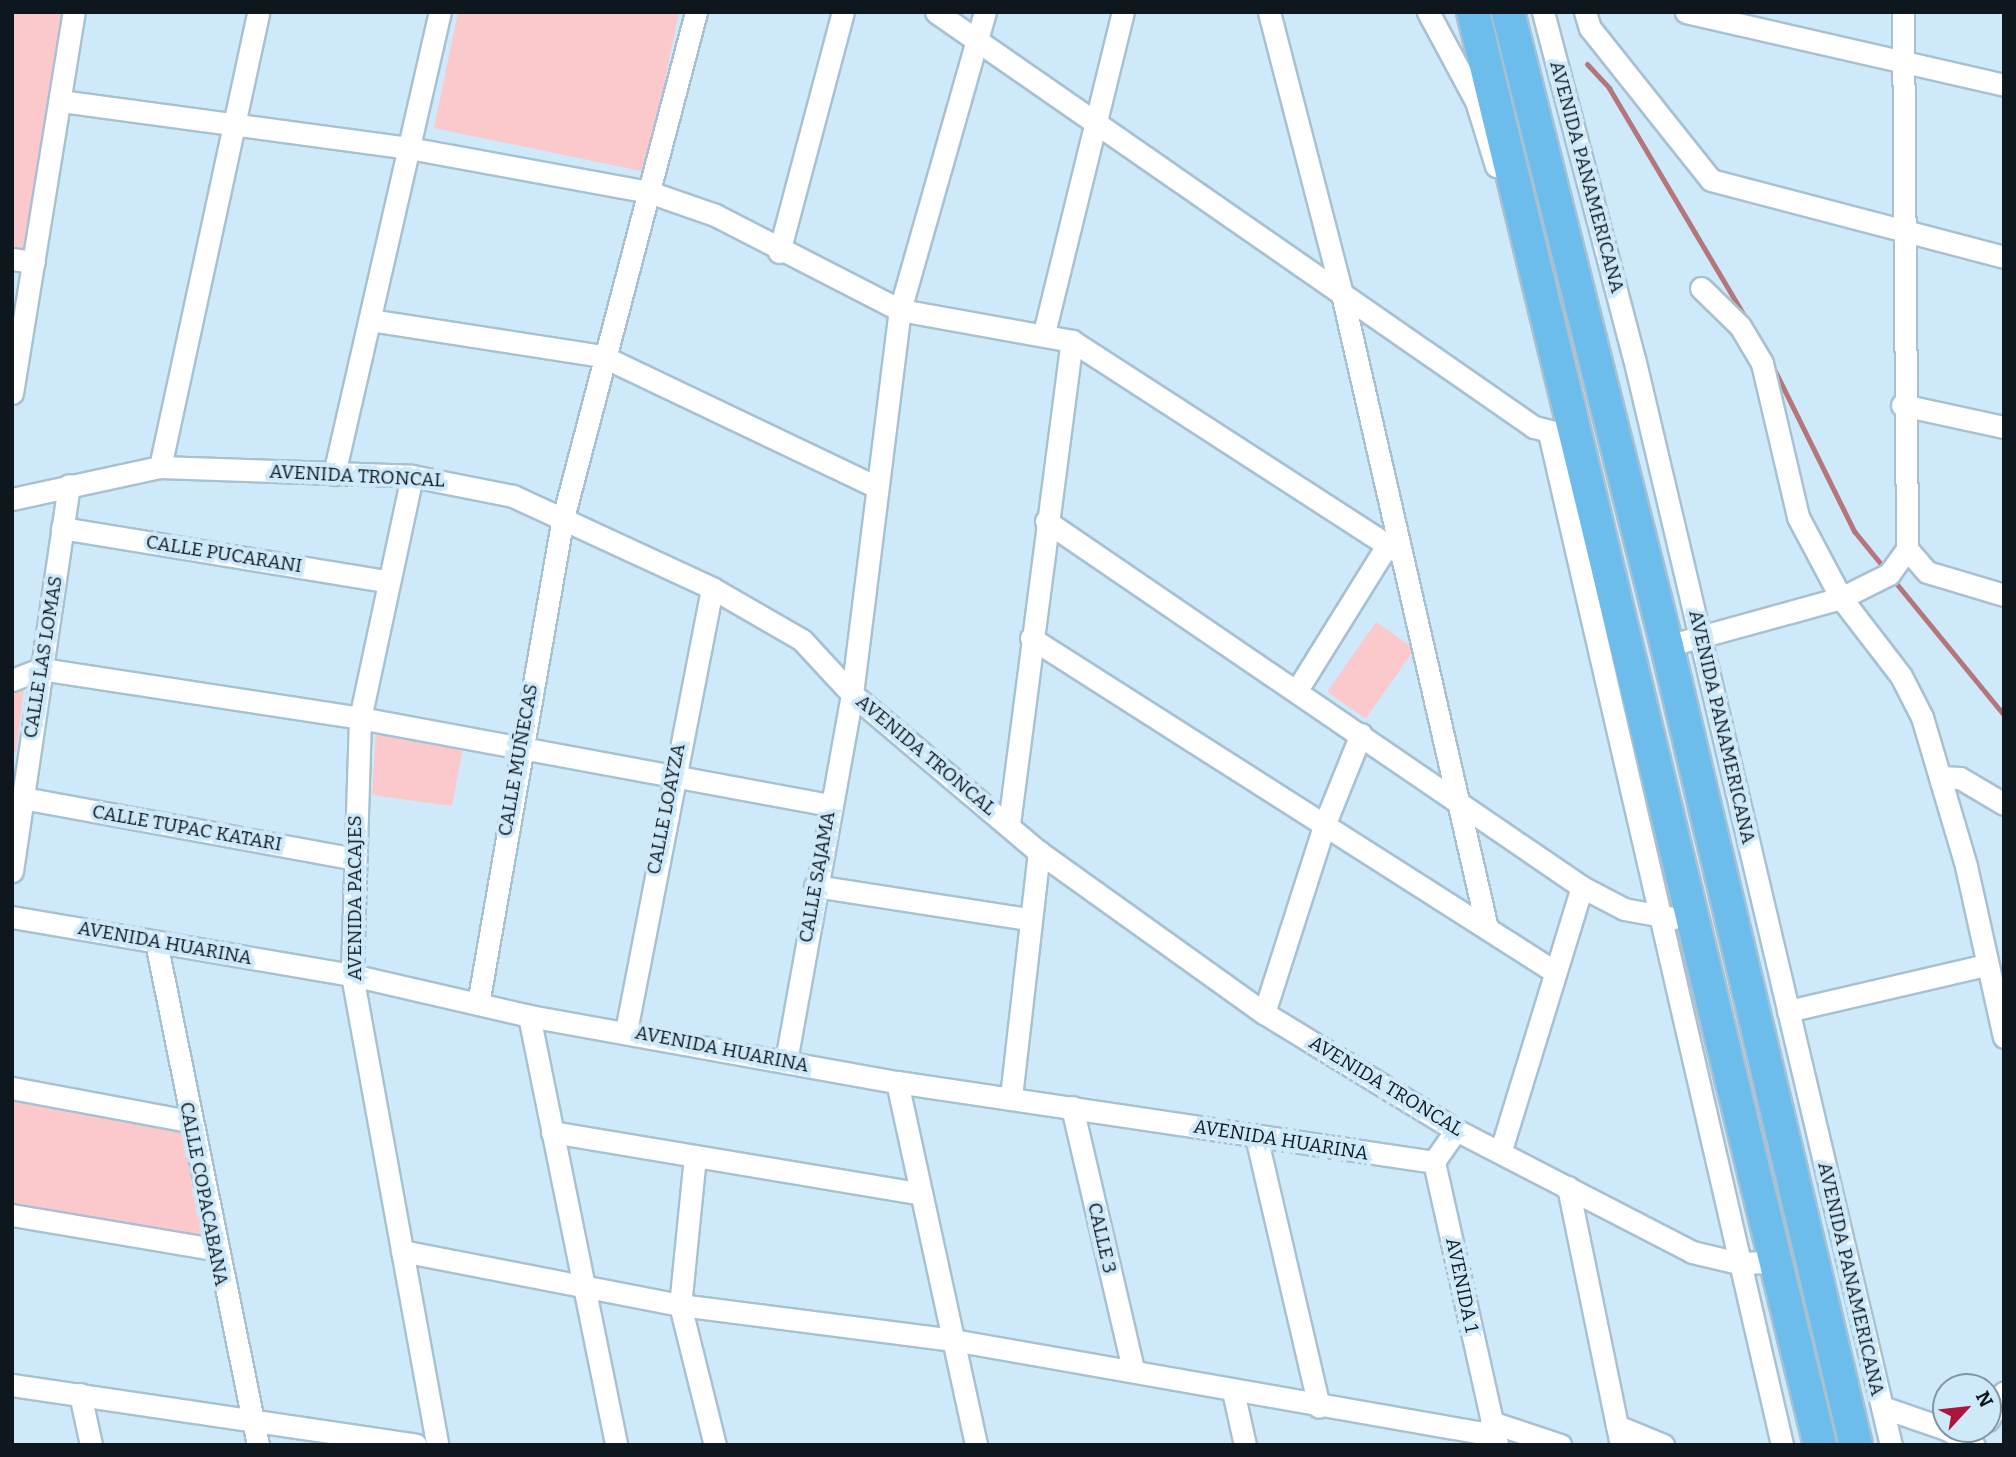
<!DOCTYPE html>
<html>
<head>
<meta charset="utf-8">
<style>
	body { margin:0 }
	#map { position:relative; width:2016px; height:1457px; overflow:hidden; background:#cee9fa; font-family:Bitter,serif }
	div>[style] { position:absolute }
	[style*='--x'] { left:calc(var(--x)*1px); top:calc(var(--y)*1px); width:calc(var(--w)*1px); rotate:calc(var(--a)*1deg) }
	.green>* { inset:0; background:#fbc8cb; transform-origin:0 0 }
	.stream>* { height:5px; margin:-2.5px; padding:0 2.5px; transform-origin:2.5px; border-radius:2.5px; background:#b5767b }
	.roads { filter:drop-shadow(2px 0 #a7c1d2) drop-shadow(-2px 0 #a7c1d2) drop-shadow(0 2px #a7c1d2) drop-shadow(0 -2px #a7c1d2) }
	.minor>* { height:21px; margin:-10.5px; padding:0 10.5px; transform-origin:10.5px; border-radius:10.5px; background:#fff }
	.highway>* { height:32px; margin:-16px; padding:0 16px; transform-origin:16px; border-radius:16px; background:#6cbdec }
	span { translate:-50% -50%; white-space:nowrap; text-align:center; line-height:1.15; -webkit-text-stroke:7px #cee9fa; paint-order:stroke }
	.street-label { font-size:19px; color:#0e171d }
	.frame { position:absolute; inset:0; border:14px solid #0e171d; pointer-events:none }
	.north { position:absolute; left:1932px; top:1373px; width:70px; height:70px; box-sizing:border-box; background:#cee9fa; border:2px solid #8195a2; border-radius:50%; rotate:63deg; font-size:19px; font-weight:700; line-height:28px; text-align:center; color:#0e171d }
	.north::after { content:''; display:block; margin:auto; width:24px; height:32px; background:#ac163d; clip-path:polygon(50% 0,100% 100%,50% 72%,0 100%) }
</style>
</head>
<body>
<div id="map">
	<div class="green">
		<div style="clip-path:polygon(12px 12px,65px 12px,28px 252px,12px 250px)"></div>
		<div style="clip-path:polygon(458px 12px,679px 12px,646px 172px,434px 128px)"></div>
		<div style="left:1376px;top:622px;width:47px;height:85px;rotate:35deg"></div>
		<div style="clip-path:polygon(24px 687px,16px 753px,12px 752px,12px 691px)"></div>
		<div style="clip-path:polygon(376px 731px,463px 747px,452px 806px,372px 795px)"></div>
		<div style="clip-path:polygon(12px 1097px,183px 1127px,202px 1235px,12px 1204px)"></div>
	</div>
	<div class="stream">
		<div style="--x:1587;--y:64;--w:33;--a:47"></div>
		<div style="--x:1609;--y:88;--w:269;--a:59.3"></div>
		<div style="--x:1770;--y:361;--w:190;--a:63.7"></div>
		<div style="--x:1854;--y:531;--w:49;--a:50.8"></div>
		<div style="--x:1891;--y:577;--w:178;--a:50.7"></div>
	</div>
	<div class="roads">
		<div class="minor">
			<div style="--x:936;--y:12;--w:728;--a:34.76"></div>
			<div style="--x:1534;--y:427;--w:29;--a:14"></div>
			<div style="--x:1269;--y:12;--w:291;--a:75.5"></div>
			<div style="--x:1342;--y:294;--w:650;--a:77.12"></div>
			<div style="--x:1428;--y:12;--w:101;--a:61.7"></div>
			<div style="--x:1476;--y:101;--w:68;--a:72.9"></div>
			<div style="--x:1543;--y:12;--w:358;--a:75.3"></div>
			<div style="--x:1634;--y:358;--w:1117;--a:76.7"></div>
			<div style="--x:1585;--y:12;--w:17;--a:73"></div>
			<div style="--x:1590;--y:28;--w:194;--a:51.5"></div>
			<div style="--x:1711;--y:180;--w:303;--a:14.7"></div>
			<div style="--x:1686;--y:12;--w:326;--a:12.9"></div>
			<div style="--x:61;--y:101;--w:351;--a:7.7"></div>
			<div style="--x:409;--y:148;--w:244;--a:10.4"></div>
			<div style="--x:649;--y:192;--w:70;--a:19.2"></div>
			<div style="--x:715;--y:215;--w:208;--a:27.2"></div>
			<div style="--x:900;--y:310;--w:175;--a:10.2"></div>
			<div style="--x:1072;--y:341;--w:392;--a:32.9"></div>
			<div style="--x:779;--y:252;--w:248;--a:-75.1"></div>
			<div style="--x:12;--y:259;--w:22;--a:8"></div>
			<div style="--x:1701;--y:288;--w:54;--a:44.3"></div>
			<div style="--x:1740;--y:326;--w:43;--a:59.3"></div>
			<div style="--x:1762;--y:363;--w:158;--a:76.8"></div>
			<div style="--x:1798;--y:517;--w:92;--a:62"></div>
			<div style="--x:1841;--y:598;--w:98;--a:52.4"></div>
			<div style="--x:1901;--y:676;--w:46;--a:62.9"></div>
			<div style="--x:1922;--y:717;--w:155;--a:73.5"></div>
			<div style="--x:1966;--y:866;--w:175;--a:77.5"></div>
			<div style="--x:370;--y:320;--w:235;--a:8.8"></div>
			<div style="--x:602;--y:356;--w:301;--a:25.5"></div>
			<div style="--x:1044;--y:333;--w:331;--a:-76.2"></div>
			<div style="--x:12;--y:393;--w:386;--a:-80.8"></div>
			<div style="--x:1902;--y:405;--w:104;--a:12.2"></div>
			<div style="--x:1549;--y:433;--w:1038;--a:77.03"></div>
			<div style="--x:160;--y:467;--w:465;--a:-77.8"></div>
			<div style="--x:334;--y:474;--w:474;--a:-77.1"></div>
			<div style="--x:412;--y:476;--w:248;--a:102.1"></div>
			<div style="--x:360;--y:718;--w:257;--a:91.8"></div>
			<div style="--x:352;--y:975;--w:478;--a:79.7"></div>
			<div style="--x:12;--y:499;--w:151;--a:-12.2"></div>
			<div style="--x:160;--y:467;--w:252;--a:2"></div>
			<div style="--x:412;--y:476;--w:103;--a:11.2"></div>
			<div style="--x:513;--y:496;--w:219;--a:24.8"></div>
			<div style="--x:712;--y:588;--w:104;--a:30"></div>
			<div style="--x:802;--y:640;--w:74;--a:47.2"></div>
			<div style="--x:852;--y:694;--w:245;--a:40.2"></div>
			<div style="--x:1039;--y:852;--w:277;--a:35.6"></div>
			<div style="--x:1264;--y:1013;--w:225;--a:31.4"></div>
			<div style="--x:1456;--y:1130;--w:266;--a:27.3"></div>
			<div style="--x:1692;--y:1252;--w:48;--a:13.2"></div>
			<div style="--x:1739;--y:1263;--w:36;--a:-2"></div>
			<div style="--x:1046;--y:521;--w:649;--a:34.33"></div>
			<div style="--x:1582;--y:887;--w:47;--a:27.6"></div>
			<div style="--x:1624;--y:909;--w:50;--a:10.4"></div>
			<div style="--x:62;--y:528;--w:327;--a:9.3"></div>
			<div style="--x:1907;--y:549;--w:30;--a:49"></div>
			<div style="--x:1927;--y:572;--w:80;--a:16.6"></div>
			<div style="--x:1031;--y:638;--w:618;--a:32.51"></div>
			<div style="--x:1667;--y:646;--w:180;--a:-15.4"></div>
			<div style="--x:1841;--y:598;--w:54;--a:-26.6"></div>
			<div style="--x:1889;--y:574;--w:31;--a:-54"></div>
			<div style="--x:1907;--y:549;--w:537;--a:-90.43"></div>
			<div style="--x:12;--y:680;--w:31;--a:-21"></div>
			<div style="--x:41;--y:669;--w:323;--a:8.7"></div>
			<div style="--x:360;--y:718;--w:478;--a:10.5"></div>
			<div style="--x:1297;--y:690;--w:172;--a:-58.1"></div>
			<div style="--x:1940;--y:777;--w:20;--a:3"></div>
			<div style="--x:1960;--y:778;--w:51;--a:30.6"></div>
			<div style="--x:23;--y:798;--w:333;--a:10.4"></div>
			<div style="--x:1009;--y:824;--w:487;--a:-82.6"></div>
			<div style="--x:12;--y:871;--w:390;--a:-81.6"></div>
			<div style="--x:815;--y:886;--w:217;--a:8.8"></div>
			<div style="--x:12;--y:917;--w:345;--a:9.7"></div>
			<div style="--x:352;--y:975;--w:182;--a:13"></div>
			<div style="--x:529;--y:1016;--w:374;--a:10.2"></div>
			<div style="--x:897;--y:1082;--w:543;--a:8.47"></div>
			<div style="--x:156;--y:942;--w:513;--a:78.54"></div>
			<div style="--x:478;--y:1004;--w:493;--a:-80.1"></div>
			<div style="--x:563;--y:518;--w:523;--a:-75.27"></div>
			<div style="--x:1788;--y:1011;--w:203;--a:-13.1"></div>
			<div style="--x:1264;--y:1013;--w:200;--a:-72.2"></div>
			<div style="--x:1325;--y:823;--w:96;--a:-68"></div>
			<div style="--x:529;--y:1016;--w:438;--a:78.5"></div>
			<div style="--x:626;--y:1031;--w:451;--a:-79"></div>
			<div style="--x:786;--y:1061;--w:373;--a:-79.8"></div>
			<div style="--x:852;--y:694;--w:387;--a:-82.9"></div>
			<div style="--x:900;--y:310;--w:310;--a:-74.1"></div>
			<div style="--x:897;--y:1082;--w:371;--a:77.7"></div>
			<div style="--x:12;--y:1088;--w:180;--a:10.6"></div>
			<div style="--x:1011;--y:1097;--w:247;--a:-83.5"></div>
			<div style="--x:1072;--y:1107;--w:270;--a:76.9"></div>
			<div style="--x:1456;--y:1130;--w:39;--a:125"></div>
			<div style="--x:1434;--y:1162;--w:290;--a:77.4"></div>
			<div style="--x:552;--y:1132;--w:374;--a:9.5"></div>
			<div style="--x:1256;--y:1136;--w:278;--a:76.9"></div>
			<div style="--x:1501;--y:1150;--w:275;--a:-72.9"></div>
			<div style="--x:695;--y:1156;--w:150;--a:95.7"></div>
			<div style="--x:680;--y:1305;--w:144;--a:76"></div>
			<div style="--x:1568;--y:1187;--w:263;--a:78.4"></div>
			<div style="--x:12;--y:1215;--w:205;--a:9.6"></div>
			<div style="--x:402;--y:1251;--w:283;--a:11"></div>
			<div style="--x:680;--y:1305;--w:275;--a:7.3"></div>
			<div style="--x:953;--y:1340;--w:549;--a:9.96"></div>
			<div style="--x:12;--y:1385;--w:408;--a:8.4"></div>
			<div style="--x:1233;--y:1391;--w:55;--a:77.5"></div>
			<div style="--x:80;--y:1394;--w:52;--a:77.8"></div>
			<div style="--x:1882;--y:1407;--w:68;--a:19"></div>
			<div style="--x:1988;--y:1420;--w:32;--a:-60"></div>
			<div style="--x:1491;--y:1422;--w:73;--a:18.4"></div>
			<div style="--x:1617;--y:1426;--w:50;--a:22.4"></div>
			<div style="--x:1946;--y:1429;--w:32;--a:30"></div>
		</div>
		<div class="highway">
			<div style="--x:1473;--y:12;--w:1474;--a:76.39"></div>
			<div style="--x:1508;--y:12;--w:654;--a:75.92"></div>
			<div style="--x:1667;--y:646;--w:821;--a:76.69"></div>
		</div>
	</div>
	<div class="street-label">
		<span style="left:1587px;top:177px;rotate:75deg">AVENIDA PANAMERICANA</span>
		<span style="left:357px;top:476px;rotate:3deg">AVENIDA TRONCAL</span>
		<span style="left:224px;top:554px;rotate:9deg">CALLE PUCARANI</span>
		<span style="left:43px;top:657px;rotate:-81deg">CALLE LAS LOMAS</span>
		<span style="left:1722px;top:727px;rotate:77deg">AVENIDA PANAMERICANA</span>
		<span style="left:926px;top:755px;rotate:40deg">AVENIDA TRONCAL</span>
		<span style="left:518px;top:760px;rotate:-80deg">CALLE MUÑECAS</span>
		<span style="left:666px;top:809px;rotate:-79deg">CALLE LOAYZA</span>
		<span style="left:187px;top:828px;rotate:10deg">CALLE TUPAC KATARI</span>
		<span style="left:817px;top:877px;rotate:-80deg">CALLE SAJAMA</span>
		<span style="left:355px;top:898px;rotate:-90deg">AVENIDA PACAJES</span>
		<span style="left:165px;top:943px;rotate:10deg">AVENIDA HUARINA</span>
		<span style="left:722px;top:1049px;rotate:11deg">AVENIDA HUARINA</span>
		<span style="left:1386px;top:1086px;rotate:31deg">AVENIDA TRONCAL</span>
		<span style="left:1281px;top:1140px;rotate:9deg">AVENIDA HUARINA</span>
		<span style="left:204px;top:1194px;rotate:79deg">CALLE COPACABANA</span>
		<span style="left:1102px;top:1238px;rotate:77deg">CALLE 3</span>
		<span style="left:1851px;top:1279px;rotate:77deg">AVENIDA PANAMERICANA</span>
		<span style="left:1462px;top:1285px;rotate:78deg">AVENIDA 1</span>
	</div>
	<div class="frame"></div>
	<div class="north">N</div>
</div>
</body>
</html>
